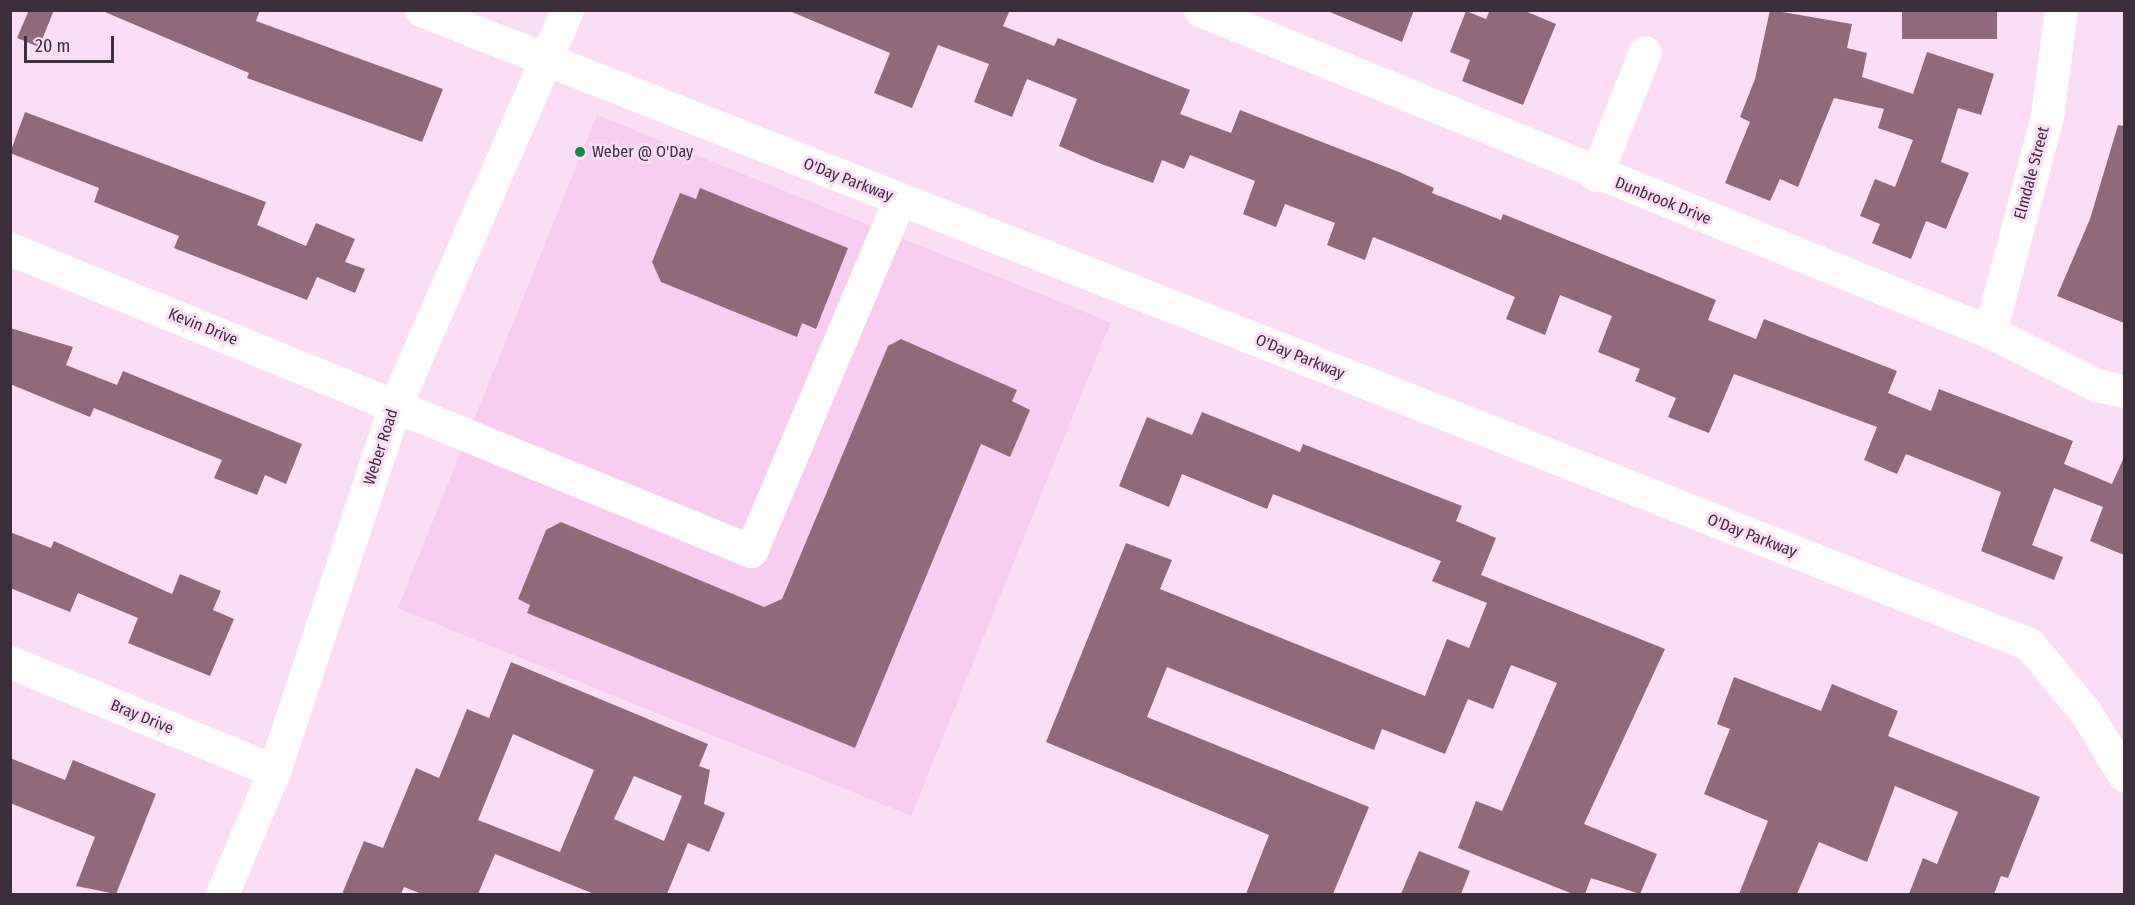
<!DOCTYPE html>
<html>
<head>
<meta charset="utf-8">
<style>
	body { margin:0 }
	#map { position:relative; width:2135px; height:905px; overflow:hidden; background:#fbddf6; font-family:"Fira Sans Condensed",sans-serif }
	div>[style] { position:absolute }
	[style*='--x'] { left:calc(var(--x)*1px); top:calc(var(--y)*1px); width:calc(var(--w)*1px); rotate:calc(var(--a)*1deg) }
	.built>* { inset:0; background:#f9cdf2; transform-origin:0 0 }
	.building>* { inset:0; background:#92697b; transform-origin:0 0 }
	.minor>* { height:33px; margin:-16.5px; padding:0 16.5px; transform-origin:16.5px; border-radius:16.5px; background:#fff }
	.major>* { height:33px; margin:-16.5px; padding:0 16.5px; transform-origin:16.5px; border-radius:16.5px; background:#fff }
	.dots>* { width:16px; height:16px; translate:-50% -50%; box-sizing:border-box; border:3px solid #fbddf6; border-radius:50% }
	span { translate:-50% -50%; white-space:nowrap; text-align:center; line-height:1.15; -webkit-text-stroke:6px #fbddf6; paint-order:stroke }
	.poi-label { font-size:16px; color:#3d2e3b }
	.left { translate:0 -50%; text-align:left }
	.street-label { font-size:16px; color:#3d2e3b }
	.frame { position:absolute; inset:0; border:12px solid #3d2e3b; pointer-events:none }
	.scale { position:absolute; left:24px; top:36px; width:90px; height:27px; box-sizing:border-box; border:3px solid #3d2e3b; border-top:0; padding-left:8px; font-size:18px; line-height:21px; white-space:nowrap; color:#3d2e3b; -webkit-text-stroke:4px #fbddf6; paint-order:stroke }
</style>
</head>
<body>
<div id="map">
	<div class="built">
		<div style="left:597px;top:115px;width:554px;height:532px;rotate:22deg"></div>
	</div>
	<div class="building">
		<div style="clip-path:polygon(29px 10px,54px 10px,39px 47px,17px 38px)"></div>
		<div style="clip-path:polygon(100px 10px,260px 10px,256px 21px,443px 89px,422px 142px,247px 78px,249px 73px)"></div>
		<div style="clip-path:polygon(787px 10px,1010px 10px,1003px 26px,1054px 46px,1058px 38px,1190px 90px,1180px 114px,1231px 133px,1240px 110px,1399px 172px,1434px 188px,1432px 193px,1501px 220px,1503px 214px,1716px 300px,1708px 320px,1756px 339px,1764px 319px,1897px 371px,1888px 393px,1931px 411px,1939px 389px,2073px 441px,2064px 464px,2112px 484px,2124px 457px,2124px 555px,2090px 541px,2103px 507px,2054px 488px,2032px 545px,2063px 557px,2054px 580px,1981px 551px,2001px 492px,1906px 454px,1897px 474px,1864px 460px,1877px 427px,1734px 374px,1709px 433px,1668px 417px,1676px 398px,1635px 381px,1640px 369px,1598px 352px,1612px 316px,1560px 295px,1545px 335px,1506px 319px,1515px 297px,1422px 257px,1373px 237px,1365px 260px,1327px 245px,1335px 223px,1285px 204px,1276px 227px,1243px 214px,1255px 181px,1190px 155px,1184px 169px,1162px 160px,1153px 183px,1096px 162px,1059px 146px,1077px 99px,1027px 79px,1012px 117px,974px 102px,989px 64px,938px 45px,912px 108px,874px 93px,890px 53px)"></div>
		<div style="clip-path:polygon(1325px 10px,1414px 10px,1402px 42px)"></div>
		<div style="clip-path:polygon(1490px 10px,1523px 10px,1556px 24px,1523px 105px,1462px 81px,1470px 60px,1450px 52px,1466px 11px,1486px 19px)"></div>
		<div style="clip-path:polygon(1770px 10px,1852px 24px,1847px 48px,1867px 53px,1862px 77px,1913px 94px,1927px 52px,1994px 74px,1981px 115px,1958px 108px,1941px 162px,1969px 173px,1946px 229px,1926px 221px,1911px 259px,1872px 243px,1880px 224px,1860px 216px,1875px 179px,1895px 187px,1913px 140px,1878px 128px,1884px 109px,1834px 98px,1798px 187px,1780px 179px,1770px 201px,1725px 183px,1750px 122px,1740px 117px,1755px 79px)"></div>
		<div style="left:1902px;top:10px;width:95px;height:29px"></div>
		<div style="clip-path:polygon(25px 112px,266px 202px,257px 225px,306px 246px,316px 223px,355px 239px,345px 262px,365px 269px,355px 293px,317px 277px,307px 300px,174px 248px,179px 236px,94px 202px,99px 188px,10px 153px)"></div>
		<div style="clip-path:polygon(2118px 125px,2124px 126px,2124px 323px,2057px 296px,2090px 219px)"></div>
		<div style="clip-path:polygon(700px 188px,848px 248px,816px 329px,802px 323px,797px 337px,661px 282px,652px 262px,680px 193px,696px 199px)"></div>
		<div style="clip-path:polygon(10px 328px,73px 347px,66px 365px,117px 385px,123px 371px,302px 444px,286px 484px,265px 475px,257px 495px,214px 478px,222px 460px,94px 408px,90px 417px,10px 384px)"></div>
		<div style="clip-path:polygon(901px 339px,1017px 390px,1012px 401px,1030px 410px,1010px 457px,981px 444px,855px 748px,527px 613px,530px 605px,518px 599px,546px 530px,561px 522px,764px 607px,782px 599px,888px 346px)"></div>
		<div style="clip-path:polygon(1202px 412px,1300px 452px,1303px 444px,1462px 506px,1456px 521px,1496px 538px,1481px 575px,1665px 649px,1584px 824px,1657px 854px,1640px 894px,1591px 878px,1585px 894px,1573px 894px,1458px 848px,1476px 801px,1502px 811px,1557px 683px,1511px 665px,1493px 709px,1468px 699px,1445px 754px,1382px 729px,1374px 750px,1167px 667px,1147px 717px,1369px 807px,1333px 894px,1246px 894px,1269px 835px,1046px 742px,1126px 543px,1172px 560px,1160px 589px,1425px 696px,1447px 639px,1469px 648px,1487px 603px,1432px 581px,1441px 561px,1273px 494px,1267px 509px,1182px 474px,1169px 507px,1119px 486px,1147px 417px,1192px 435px)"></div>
		<div style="clip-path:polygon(10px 532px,51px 548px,54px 541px,172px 594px,180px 574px,221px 591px,213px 610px,234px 619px,210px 676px,128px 643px,138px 618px,78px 593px,70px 612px,10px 588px)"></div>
		<div style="clip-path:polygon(evenodd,511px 662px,708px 744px,699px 766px,710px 770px,704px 804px,725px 813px,709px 852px,688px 843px,667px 894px,594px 894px,495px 854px,478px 894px,422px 894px,404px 887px,401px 894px,342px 894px,364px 841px,383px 848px,416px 768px,439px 778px,467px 709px,489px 718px,511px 662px,513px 734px,594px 770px,560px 852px,478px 820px,513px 734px,511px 662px,634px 776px,682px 796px,664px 841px,614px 819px,634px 776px)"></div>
		<div style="clip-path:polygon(1734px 677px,1821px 711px,1832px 684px,1898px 711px,1888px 736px,2040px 797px,2008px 878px,2001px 876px,1994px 894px,1909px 894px,1923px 858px,1937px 864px,1958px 812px,1895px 786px,1867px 862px,1819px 842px,1797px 894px,1739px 894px,1768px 821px,1704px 794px,1730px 729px,1717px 724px)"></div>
		<div style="clip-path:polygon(10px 758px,65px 780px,73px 760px,156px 794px,116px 894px,76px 886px,95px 837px,10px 803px)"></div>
		<div style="clip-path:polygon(1419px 851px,1470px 871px,1461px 894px,1401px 894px)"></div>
	</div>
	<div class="minor">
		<div style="--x:421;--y:10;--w:1728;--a:21.52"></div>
		<div style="--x:2029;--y:644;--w:89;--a:50.4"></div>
		<div style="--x:2086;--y:713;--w:73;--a:58.5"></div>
		<div style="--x:1200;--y:10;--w:853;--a:22.18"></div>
		<div style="--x:1990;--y:332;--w:119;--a:26.6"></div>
		<div style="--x:2096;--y:385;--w:29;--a:12"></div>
		<div style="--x:1596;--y:175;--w:132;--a:-68.3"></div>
		<div style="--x:10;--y:249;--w:800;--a:22.17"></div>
		<div style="--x:751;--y:551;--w:381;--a:-67.1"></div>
		<div style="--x:1990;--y:332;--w:223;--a:-75.2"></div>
		<div style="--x:2047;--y:116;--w:107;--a:-82.5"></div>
		<div style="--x:10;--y:662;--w:286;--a:22.4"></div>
	</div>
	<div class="major">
		<div style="--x:222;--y:894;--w:134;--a:-67.1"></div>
		<div style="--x:274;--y:771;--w:385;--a:-71.7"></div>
		<div style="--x:395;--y:406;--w:432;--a:-66.5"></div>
	</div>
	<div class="dots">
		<div style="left:580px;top:152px;background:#128b46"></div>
	</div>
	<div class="poi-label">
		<span class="left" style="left:592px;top:152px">Weber @ O'Day</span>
	</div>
	<div class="street-label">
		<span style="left:2032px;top:173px;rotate:-75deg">Elmdale Street</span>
		<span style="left:848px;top:180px;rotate:21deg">O'Day Parkway</span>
		<span style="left:1663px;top:201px;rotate:22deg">Dunbrook Drive</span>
		<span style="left:203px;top:327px;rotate:22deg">Kevin Drive</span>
		<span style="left:1300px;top:357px;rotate:22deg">O'Day Parkway</span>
		<span style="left:381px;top:447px;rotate:-72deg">Weber Road</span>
		<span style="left:1752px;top:536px;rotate:21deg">O'Day Parkway</span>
		<span style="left:142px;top:717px;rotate:22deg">Bray Drive</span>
	</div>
	<div class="frame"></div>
	<div class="scale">20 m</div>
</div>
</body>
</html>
